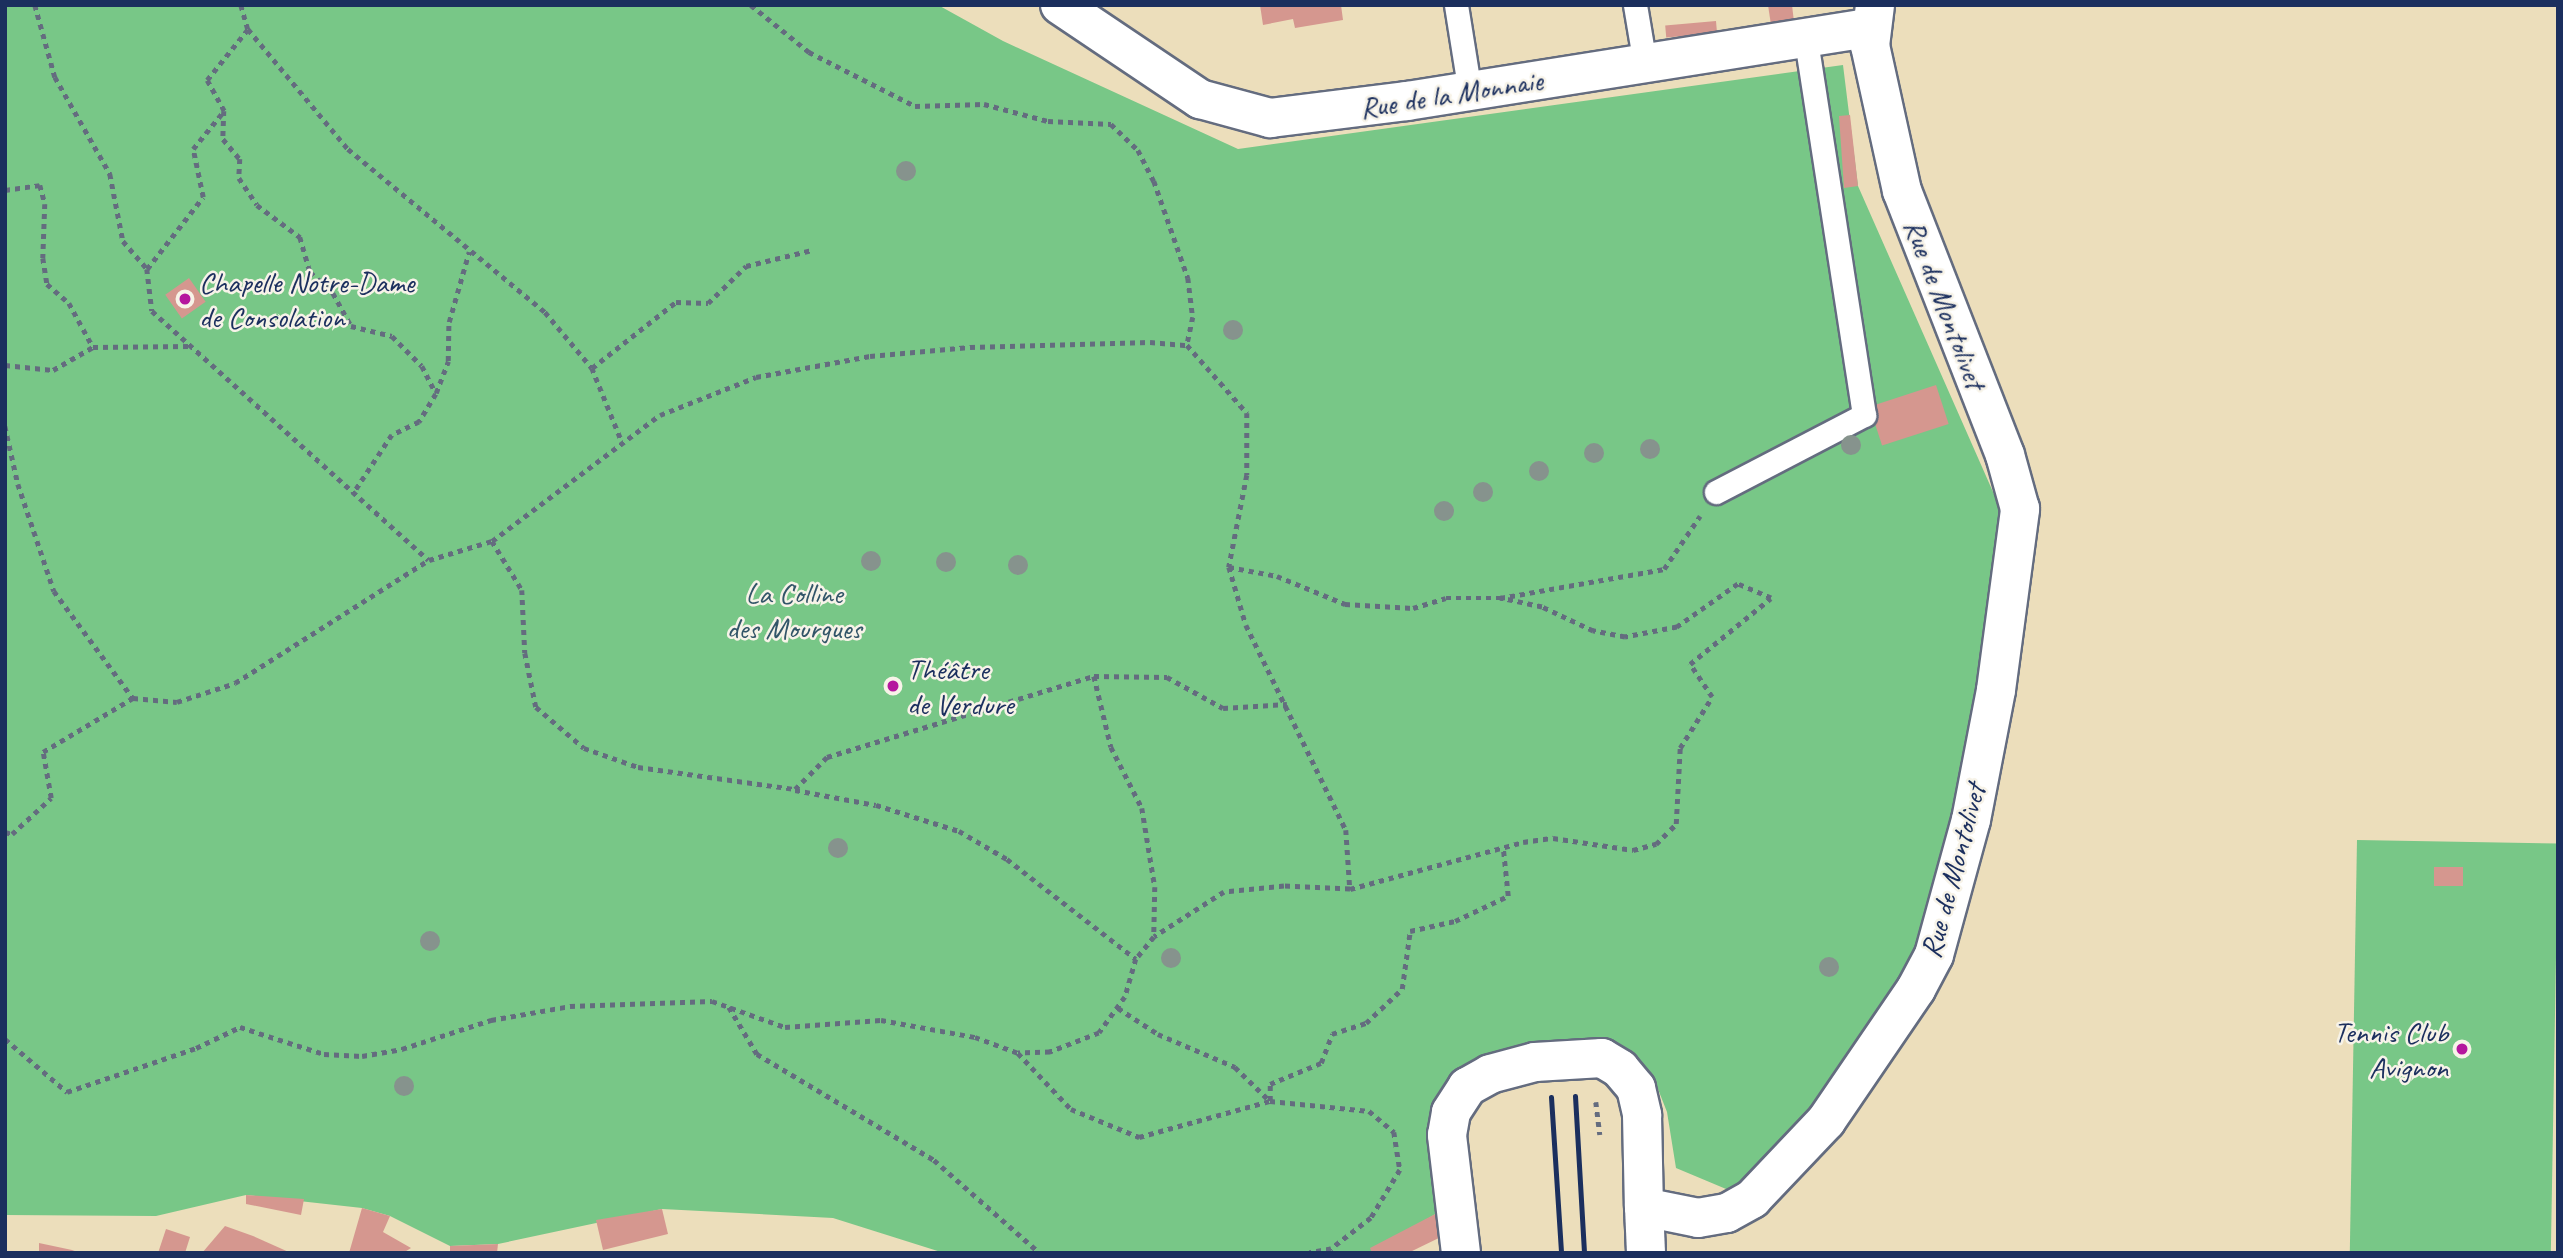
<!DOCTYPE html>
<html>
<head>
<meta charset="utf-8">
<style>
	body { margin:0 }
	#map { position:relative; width:2563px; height:1258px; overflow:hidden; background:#ecdebb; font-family:Caveat,sans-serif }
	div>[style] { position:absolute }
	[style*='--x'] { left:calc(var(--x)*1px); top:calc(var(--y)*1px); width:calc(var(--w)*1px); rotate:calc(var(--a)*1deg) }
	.green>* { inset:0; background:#78c787; transform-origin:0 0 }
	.building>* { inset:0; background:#d5978f; transform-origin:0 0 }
	.path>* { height:4.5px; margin-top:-2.25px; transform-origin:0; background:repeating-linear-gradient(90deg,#646c7f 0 5px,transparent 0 10px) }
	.roads { filter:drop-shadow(2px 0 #646c7f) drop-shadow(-2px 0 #646c7f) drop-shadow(0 2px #646c7f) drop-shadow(0 -2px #646c7f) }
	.lane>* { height:23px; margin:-11.5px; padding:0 11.5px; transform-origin:11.5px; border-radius:11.5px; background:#fff }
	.street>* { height:38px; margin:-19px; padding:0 19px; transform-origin:19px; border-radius:19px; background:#fff }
	.rail>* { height:5px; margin:-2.5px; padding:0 2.5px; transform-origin:2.5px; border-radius:2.5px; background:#1b2f5e }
	.trees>* { width:20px; height:20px; margin:-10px; border-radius:50%; background:#86938d }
	.dots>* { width:19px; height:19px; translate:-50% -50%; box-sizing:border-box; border:4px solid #f7f3e8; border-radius:50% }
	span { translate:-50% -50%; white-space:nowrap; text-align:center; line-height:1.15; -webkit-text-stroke:5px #f7f3e8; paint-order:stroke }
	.street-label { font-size:30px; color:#1b2f5e }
	.poi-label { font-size:30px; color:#1b2f5e }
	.left { translate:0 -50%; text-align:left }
	.right { translate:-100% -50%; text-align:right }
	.park-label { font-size:30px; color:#325568 }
	.frame { position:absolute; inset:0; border:7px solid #1b2f5e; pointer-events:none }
</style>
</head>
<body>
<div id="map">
	<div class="green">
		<div style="clip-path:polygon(5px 5px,938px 5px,1003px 41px,1238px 149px,1843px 65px,1858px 186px,2001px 510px,1986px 690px,1913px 971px,1809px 1125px,1738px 1194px,1676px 1168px,1667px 1112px,1656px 1084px,1637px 1062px,1473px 1067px,1441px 1211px,1368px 1253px,944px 1253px,833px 1218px,662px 1209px,498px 1244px,450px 1246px,390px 1216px,362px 1208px,246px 1195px,156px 1216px,5px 1215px)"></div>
		<div style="left:2357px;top:840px;width:201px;height:413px;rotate:1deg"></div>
	</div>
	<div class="building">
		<div style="clip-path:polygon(1260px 5px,1341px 5px,1343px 20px,1295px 28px,1293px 19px,1263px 25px)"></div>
		<div style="clip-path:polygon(1768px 5px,1792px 5px,1794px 22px,1771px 25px)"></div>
		<div style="left:1716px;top:21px;width:12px;height:51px;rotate:85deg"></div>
		<div style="clip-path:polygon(1850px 115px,1858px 186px,1844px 188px,1839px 116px)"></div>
		<div style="left:189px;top:278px;width:29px;height:29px;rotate:55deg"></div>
		<div style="left:1936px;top:385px;width:41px;height:70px;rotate:72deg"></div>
		<div style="left:2463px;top:867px;width:19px;height:29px;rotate:90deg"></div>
		<div style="clip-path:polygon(246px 1195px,304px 1199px,301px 1215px,246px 1204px)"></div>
		<div style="clip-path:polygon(362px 1208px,390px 1216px,383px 1232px,411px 1248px,403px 1253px,349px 1253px)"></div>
		<div style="clip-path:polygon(662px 1209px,668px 1234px,603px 1250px,596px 1220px)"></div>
		<div style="clip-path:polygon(1441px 1211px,1445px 1235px,1408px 1253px,1372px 1253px,1370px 1248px)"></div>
		<div style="clip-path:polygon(225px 1226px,253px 1236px,291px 1253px,202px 1253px)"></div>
		<div style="clip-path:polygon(166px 1229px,190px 1237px,185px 1253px,158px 1253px)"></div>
		<div style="clip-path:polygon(39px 1243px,72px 1250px,80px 1253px,39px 1253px)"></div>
		<div style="clip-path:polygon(498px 1244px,497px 1253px,450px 1253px,450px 1246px)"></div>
	</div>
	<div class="path">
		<div style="--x:35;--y:5;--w:75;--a:74.5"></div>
		<div style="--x:55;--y:77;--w:112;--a:60.4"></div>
		<div style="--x:110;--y:174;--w:68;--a:79"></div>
		<div style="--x:123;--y:241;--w:37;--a:49"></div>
		<div style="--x:147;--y:269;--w:42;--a:83.2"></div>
		<div style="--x:152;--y:311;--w:372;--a:42"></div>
		<div style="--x:241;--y:5;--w:25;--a:74"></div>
		<div style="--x:248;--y:29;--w:156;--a:50.2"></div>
		<div style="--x:348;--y:149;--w:256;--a:39.6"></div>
		<div style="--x:545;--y:312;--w:73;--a:50"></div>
		<div style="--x:592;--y:368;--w:80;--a:67.9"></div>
		<div style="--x:751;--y:5;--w:75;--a:39"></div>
		<div style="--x:809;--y:52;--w:119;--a:27"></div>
		<div style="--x:915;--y:106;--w:69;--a:-1.7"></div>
		<div style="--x:984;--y:104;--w:66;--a:14.9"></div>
		<div style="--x:1048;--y:121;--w:63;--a:2.7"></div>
		<div style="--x:1111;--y:124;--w:37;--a:44"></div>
		<div style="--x:1138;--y:150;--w:35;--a:63"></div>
		<div style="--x:1154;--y:181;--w:103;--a:70.7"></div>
		<div style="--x:1188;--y:278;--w:39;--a:83"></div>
		<div style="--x:1193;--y:317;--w:29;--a:102"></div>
		<div style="--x:1187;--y:345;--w:91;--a:48.6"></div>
		<div style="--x:1247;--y:413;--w:62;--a:90"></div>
		<div style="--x:1247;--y:475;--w:94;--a:101.1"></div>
		<div style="--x:1229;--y:567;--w:60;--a:73.7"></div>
		<div style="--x:1246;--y:625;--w:228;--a:64"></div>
		<div style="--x:1346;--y:830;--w:59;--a:86.1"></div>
		<div style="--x:1350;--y:889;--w:66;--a:-177.4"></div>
		<div style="--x:1284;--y:886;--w:60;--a:174.3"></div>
		<div style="--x:1224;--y:892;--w:83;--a:147.3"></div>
		<div style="--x:1154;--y:937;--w:28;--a:129"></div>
		<div style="--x:1136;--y:959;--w:40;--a:106"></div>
		<div style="--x:1125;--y:997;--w:44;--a:125.8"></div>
		<div style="--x:1099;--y:1033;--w:53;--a:158.8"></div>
		<div style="--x:1050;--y:1052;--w:32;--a:178"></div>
		<div style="--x:1018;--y:1053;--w:77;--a:46.6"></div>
		<div style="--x:1071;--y:1109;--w:74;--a:22.4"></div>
		<div style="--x:1139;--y:1137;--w:136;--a:-15.4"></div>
		<div style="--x:1270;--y:1101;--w:100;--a:5.8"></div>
		<div style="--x:1369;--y:1111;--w:33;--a:40"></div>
		<div style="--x:1394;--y:1132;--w:38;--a:81"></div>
		<div style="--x:1400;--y:1170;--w:56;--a:121.1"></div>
		<div style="--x:1371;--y:1218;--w:51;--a:142.2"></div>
		<div style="--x:1331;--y:1249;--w:22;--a:170"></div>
		<div style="--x:224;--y:111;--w:28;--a:92"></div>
		<div style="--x:223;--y:139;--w:26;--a:50"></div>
		<div style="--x:240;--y:159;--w:19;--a:93"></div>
		<div style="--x:239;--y:178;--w:32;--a:56"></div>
		<div style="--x:257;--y:205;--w:54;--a:36.7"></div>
		<div style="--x:300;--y:237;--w:36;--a:74"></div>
		<div style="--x:310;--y:272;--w:31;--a:42"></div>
		<div style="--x:333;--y:293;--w:38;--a:61"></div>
		<div style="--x:351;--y:326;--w:42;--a:13.7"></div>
		<div style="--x:392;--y:336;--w:42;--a:45"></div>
		<div style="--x:422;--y:366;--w:31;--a:63"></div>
		<div style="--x:436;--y:394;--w:33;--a:121"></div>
		<div style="--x:419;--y:422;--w:30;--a:154"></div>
		<div style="--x:392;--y:435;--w:71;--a:123.5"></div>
		<div style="--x:5;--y:190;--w:35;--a:-8"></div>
		<div style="--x:40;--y:185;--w:20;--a:75"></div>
		<div style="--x:45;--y:204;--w:54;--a:92.1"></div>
		<div style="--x:43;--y:258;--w:26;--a:81"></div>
		<div style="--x:47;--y:284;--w:29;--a:41"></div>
		<div style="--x:69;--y:303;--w:50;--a:61.4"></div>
		<div style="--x:147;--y:269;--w:91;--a:-52.1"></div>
		<div style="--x:203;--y:197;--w:49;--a:-101.8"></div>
		<div style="--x:193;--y:149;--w:49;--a:-50.8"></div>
		<div style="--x:224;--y:111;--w:35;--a:-119"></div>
		<div style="--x:207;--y:80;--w:65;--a:-51.2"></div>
		<div style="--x:5;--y:365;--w:48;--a:5.9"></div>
		<div style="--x:53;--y:370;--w:46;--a:-29.9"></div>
		<div style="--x:93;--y:347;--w:98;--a:-0.6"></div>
		<div style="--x:592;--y:368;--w:107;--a:-38.2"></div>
		<div style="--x:676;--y:302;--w:32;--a:2"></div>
		<div style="--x:708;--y:303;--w:53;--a:-44.2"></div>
		<div style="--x:746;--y:266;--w:68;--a:-13.6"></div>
		<div style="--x:436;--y:393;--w:34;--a:-69"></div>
		<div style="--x:448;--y:361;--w:39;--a:-89"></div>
		<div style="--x:449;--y:322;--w:73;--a:-74.1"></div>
		<div style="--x:5;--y:426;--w:59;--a:77.4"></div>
		<div style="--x:18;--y:484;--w:113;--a:71.4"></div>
		<div style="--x:54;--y:591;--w:133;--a:53.6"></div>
		<div style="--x:133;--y:698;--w:44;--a:5.2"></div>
		<div style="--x:177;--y:702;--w:61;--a:-18.1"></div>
		<div style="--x:235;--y:683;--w:230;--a:-32.4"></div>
		<div style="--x:429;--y:560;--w:66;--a:-16.8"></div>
		<div style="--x:492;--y:541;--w:210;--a:-36.9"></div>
		<div style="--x:660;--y:415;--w:103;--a:-21.6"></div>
		<div style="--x:756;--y:377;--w:116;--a:-10.4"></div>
		<div style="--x:870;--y:356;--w:100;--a:-5.1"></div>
		<div style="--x:970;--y:347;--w:180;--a:-1.6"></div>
		<div style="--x:1150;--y:342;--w:37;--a:5"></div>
		<div style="--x:492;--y:541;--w:57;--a:58.5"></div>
		<div style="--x:522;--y:590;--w:63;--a:87.3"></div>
		<div style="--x:525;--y:653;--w:55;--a:78.5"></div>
		<div style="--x:536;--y:707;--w:63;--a:40.5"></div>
		<div style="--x:584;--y:748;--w:57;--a:19.4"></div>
		<div style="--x:638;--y:767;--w:159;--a:8"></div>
		<div style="--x:795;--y:789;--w:45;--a:-45"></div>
		<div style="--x:827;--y:757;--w:279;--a:-16.9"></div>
		<div style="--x:1094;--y:676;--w:73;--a:0.8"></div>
		<div style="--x:1167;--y:677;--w:64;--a:29"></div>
		<div style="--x:1223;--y:708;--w:64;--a:-3.6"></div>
		<div style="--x:1229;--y:567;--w:49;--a:10.6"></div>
		<div style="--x:1277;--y:576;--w:74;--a:22.4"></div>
		<div style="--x:1345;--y:604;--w:68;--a:3.4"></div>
		<div style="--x:1413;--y:608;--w:34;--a:-17"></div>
		<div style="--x:1446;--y:598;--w:54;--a:0"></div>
		<div style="--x:1500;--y:598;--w:167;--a:-10"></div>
		<div style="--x:1664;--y:569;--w:64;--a:-55.8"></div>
		<div style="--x:1094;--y:676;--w:73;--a:76.5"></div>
		<div style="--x:1111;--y:747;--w:68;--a:63.1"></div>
		<div style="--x:1142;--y:808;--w:80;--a:80.7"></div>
		<div style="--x:1155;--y:887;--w:49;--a:91.2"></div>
		<div style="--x:795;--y:790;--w:82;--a:10.5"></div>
		<div style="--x:876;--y:805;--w:87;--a:17.4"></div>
		<div style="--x:959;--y:831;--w:56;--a:30.3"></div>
		<div style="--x:1007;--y:859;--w:163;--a:37.8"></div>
		<div style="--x:5;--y:832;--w:7;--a:16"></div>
		<div style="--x:12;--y:834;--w:53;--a:-42.7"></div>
		<div style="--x:51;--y:798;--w:47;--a:-99.9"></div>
		<div style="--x:43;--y:752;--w:105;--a:-31"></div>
		<div style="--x:1350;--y:889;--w:179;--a:-15.2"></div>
		<div style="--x:1523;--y:842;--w:30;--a:-8"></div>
		<div style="--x:1553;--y:838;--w:81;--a:8.5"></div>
		<div style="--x:1633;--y:850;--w:24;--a:-15"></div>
		<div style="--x:1656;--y:844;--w:28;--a:-45"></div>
		<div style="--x:1676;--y:824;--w:76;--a:-87"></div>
		<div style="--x:1680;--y:748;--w:60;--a:-57.9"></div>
		<div style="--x:1712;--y:697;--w:40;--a:-124"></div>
		<div style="--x:1690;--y:664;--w:104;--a:-39.2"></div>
		<div style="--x:1771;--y:598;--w:36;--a:-157"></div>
		<div style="--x:1738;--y:584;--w:75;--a:144.8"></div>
		<div style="--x:1677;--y:627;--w:53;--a:169.1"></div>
		<div style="--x:1625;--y:637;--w:33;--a:-169"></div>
		<div style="--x:1593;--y:631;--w:56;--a:-154.8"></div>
		<div style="--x:1542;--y:607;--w:43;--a:-167.9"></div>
		<div style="--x:729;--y:1007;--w:55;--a:59.2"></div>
		<div style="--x:757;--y:1054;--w:206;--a:30.9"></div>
		<div style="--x:934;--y:1160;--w:141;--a:41.3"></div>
		<div style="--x:1118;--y:1008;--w:48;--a:33"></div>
		<div style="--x:1158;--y:1034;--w:84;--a:23.2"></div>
		<div style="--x:1235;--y:1067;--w:49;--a:44.2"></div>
		<div style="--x:5;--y:1039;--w:82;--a:40.5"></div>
		<div style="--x:67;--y:1092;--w:136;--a:-18.8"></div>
		<div style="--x:196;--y:1048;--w:49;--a:-25.5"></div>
		<div style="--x:240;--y:1027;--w:88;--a:17.8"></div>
		<div style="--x:324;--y:1054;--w:38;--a:3"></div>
		<div style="--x:362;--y:1056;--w:41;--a:-9.9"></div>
		<div style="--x:402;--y:1049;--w:94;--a:-18"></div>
		<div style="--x:491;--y:1020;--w:80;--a:-10"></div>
		<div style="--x:570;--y:1006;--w:142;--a:-2"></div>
		<div style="--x:712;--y:1001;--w:77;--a:19.6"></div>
		<div style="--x:785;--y:1027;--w:96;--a:-4.2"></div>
		<div style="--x:881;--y:1020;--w:96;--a:10.3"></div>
		<div style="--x:975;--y:1037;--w:46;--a:20.4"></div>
		<div style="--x:1270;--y:1101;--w:17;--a:-90"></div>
		<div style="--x:1270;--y:1084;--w:55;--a:-22.4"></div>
		<div style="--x:1321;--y:1063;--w:31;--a:-69"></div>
		<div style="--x:1332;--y:1034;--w:36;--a:-18"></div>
		<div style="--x:1366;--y:1023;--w:50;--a:-43.4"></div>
		<div style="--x:1402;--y:989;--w:59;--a:-82.1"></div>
		<div style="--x:1410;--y:931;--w:46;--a:-12.5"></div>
		<div style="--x:1455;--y:921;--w:59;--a:-25.3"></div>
		<div style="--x:1508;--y:896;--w:48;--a:-95.9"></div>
		<div style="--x:1596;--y:1102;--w:33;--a:83"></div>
	</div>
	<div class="roads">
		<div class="lane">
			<div style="--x:1456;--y:5;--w:88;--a:80.9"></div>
			<div style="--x:1635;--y:5;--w:60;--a:80.4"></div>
			<div style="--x:1716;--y:492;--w:167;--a:-27.5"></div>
			<div style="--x:1864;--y:415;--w:379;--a:-98.8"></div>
		</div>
		<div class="street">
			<div style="--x:1060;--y:5;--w:169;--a:33.9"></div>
			<div style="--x:1200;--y:99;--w:73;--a:15.2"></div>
			<div style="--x:1270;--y:118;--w:138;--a:-7.1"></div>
			<div style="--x:1407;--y:101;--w:468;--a:-9"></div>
			<div style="--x:1644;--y:1207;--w:46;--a:87.5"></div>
			<div style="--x:1461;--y:1253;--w:119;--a:-96.8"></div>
			<div style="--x:1447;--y:1135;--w:23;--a:-80"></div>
			<div style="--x:1451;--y:1112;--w:30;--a:-57"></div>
			<div style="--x:1467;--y:1087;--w:26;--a:-29"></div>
			<div style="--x:1490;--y:1074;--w:47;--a:-14.9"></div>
			<div style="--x:1535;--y:1062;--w:67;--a:-3.4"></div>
			<div style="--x:1602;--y:1058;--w:21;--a:31"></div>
			<div style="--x:1620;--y:1069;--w:25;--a:50"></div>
			<div style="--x:1636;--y:1088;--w:28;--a:77"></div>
			<div style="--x:1642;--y:1115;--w:92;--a:88.8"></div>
			<div style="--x:1644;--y:1207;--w:55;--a:11.5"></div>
			<div style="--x:1698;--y:1218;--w:29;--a:-10"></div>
			<div style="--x:1727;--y:1213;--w:29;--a:-29"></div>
			<div style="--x:1752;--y:1199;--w:108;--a:-46.5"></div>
			<div style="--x:1826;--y:1121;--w:160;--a:-55.7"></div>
			<div style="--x:1916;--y:989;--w:38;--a:-62"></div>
			<div style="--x:1934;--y:955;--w:140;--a:-74.7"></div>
			<div style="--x:1971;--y:820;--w:132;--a:-79.1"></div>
			<div style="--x:1996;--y:690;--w:183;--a:-82.4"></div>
			<div style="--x:2020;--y:509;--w:56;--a:-105.5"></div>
			<div style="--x:2005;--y:455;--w:283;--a:-111.3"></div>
			<div style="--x:1902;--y:191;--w:148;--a:-102.4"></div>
			<div style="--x:1870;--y:46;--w:41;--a:-83"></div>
		</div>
	</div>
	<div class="rail">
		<div style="--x:1575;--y:1096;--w:157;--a:86.7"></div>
		<div style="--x:1551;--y:1097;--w:156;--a:86.3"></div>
	</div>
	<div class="trees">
		<div style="left:906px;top:171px"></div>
		<div style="left:1233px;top:330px"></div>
		<div style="left:1851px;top:445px"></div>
		<div style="left:1650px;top:449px"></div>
		<div style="left:1594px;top:453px"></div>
		<div style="left:1539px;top:471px"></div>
		<div style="left:1483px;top:492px"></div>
		<div style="left:1444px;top:511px"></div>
		<div style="left:871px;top:561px"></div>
		<div style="left:946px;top:562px"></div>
		<div style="left:1018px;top:565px"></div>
		<div style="left:838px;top:848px"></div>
		<div style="left:430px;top:941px"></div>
		<div style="left:1171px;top:958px"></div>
		<div style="left:1829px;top:967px"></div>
		<div style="left:404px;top:1086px"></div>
	</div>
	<div class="dots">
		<div style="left:185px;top:299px;background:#b5179e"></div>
		<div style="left:893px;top:686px;background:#b5179e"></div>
		<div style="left:2462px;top:1049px;background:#b5179e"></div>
	</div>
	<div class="street-label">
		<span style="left:1451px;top:94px;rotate:-9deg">Rue de la Monnaie</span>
		<span style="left:1945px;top:304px;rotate:69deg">Rue de Montolivet</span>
		<span style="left:1953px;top:871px;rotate:-75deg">Rue de Montolivet</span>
	</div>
	<div class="poi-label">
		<span class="left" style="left:199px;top:299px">Chapelle Notre-Dame<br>de Consolation</span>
		<span class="left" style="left:907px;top:686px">Théâtre<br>de Verdure</span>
		<span class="right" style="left:2448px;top:1049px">Tennis Club<br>Avignon</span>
	</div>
	<div class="park-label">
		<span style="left:794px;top:610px">La Colline<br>des Mourgues</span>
	</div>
	<div class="frame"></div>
</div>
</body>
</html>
